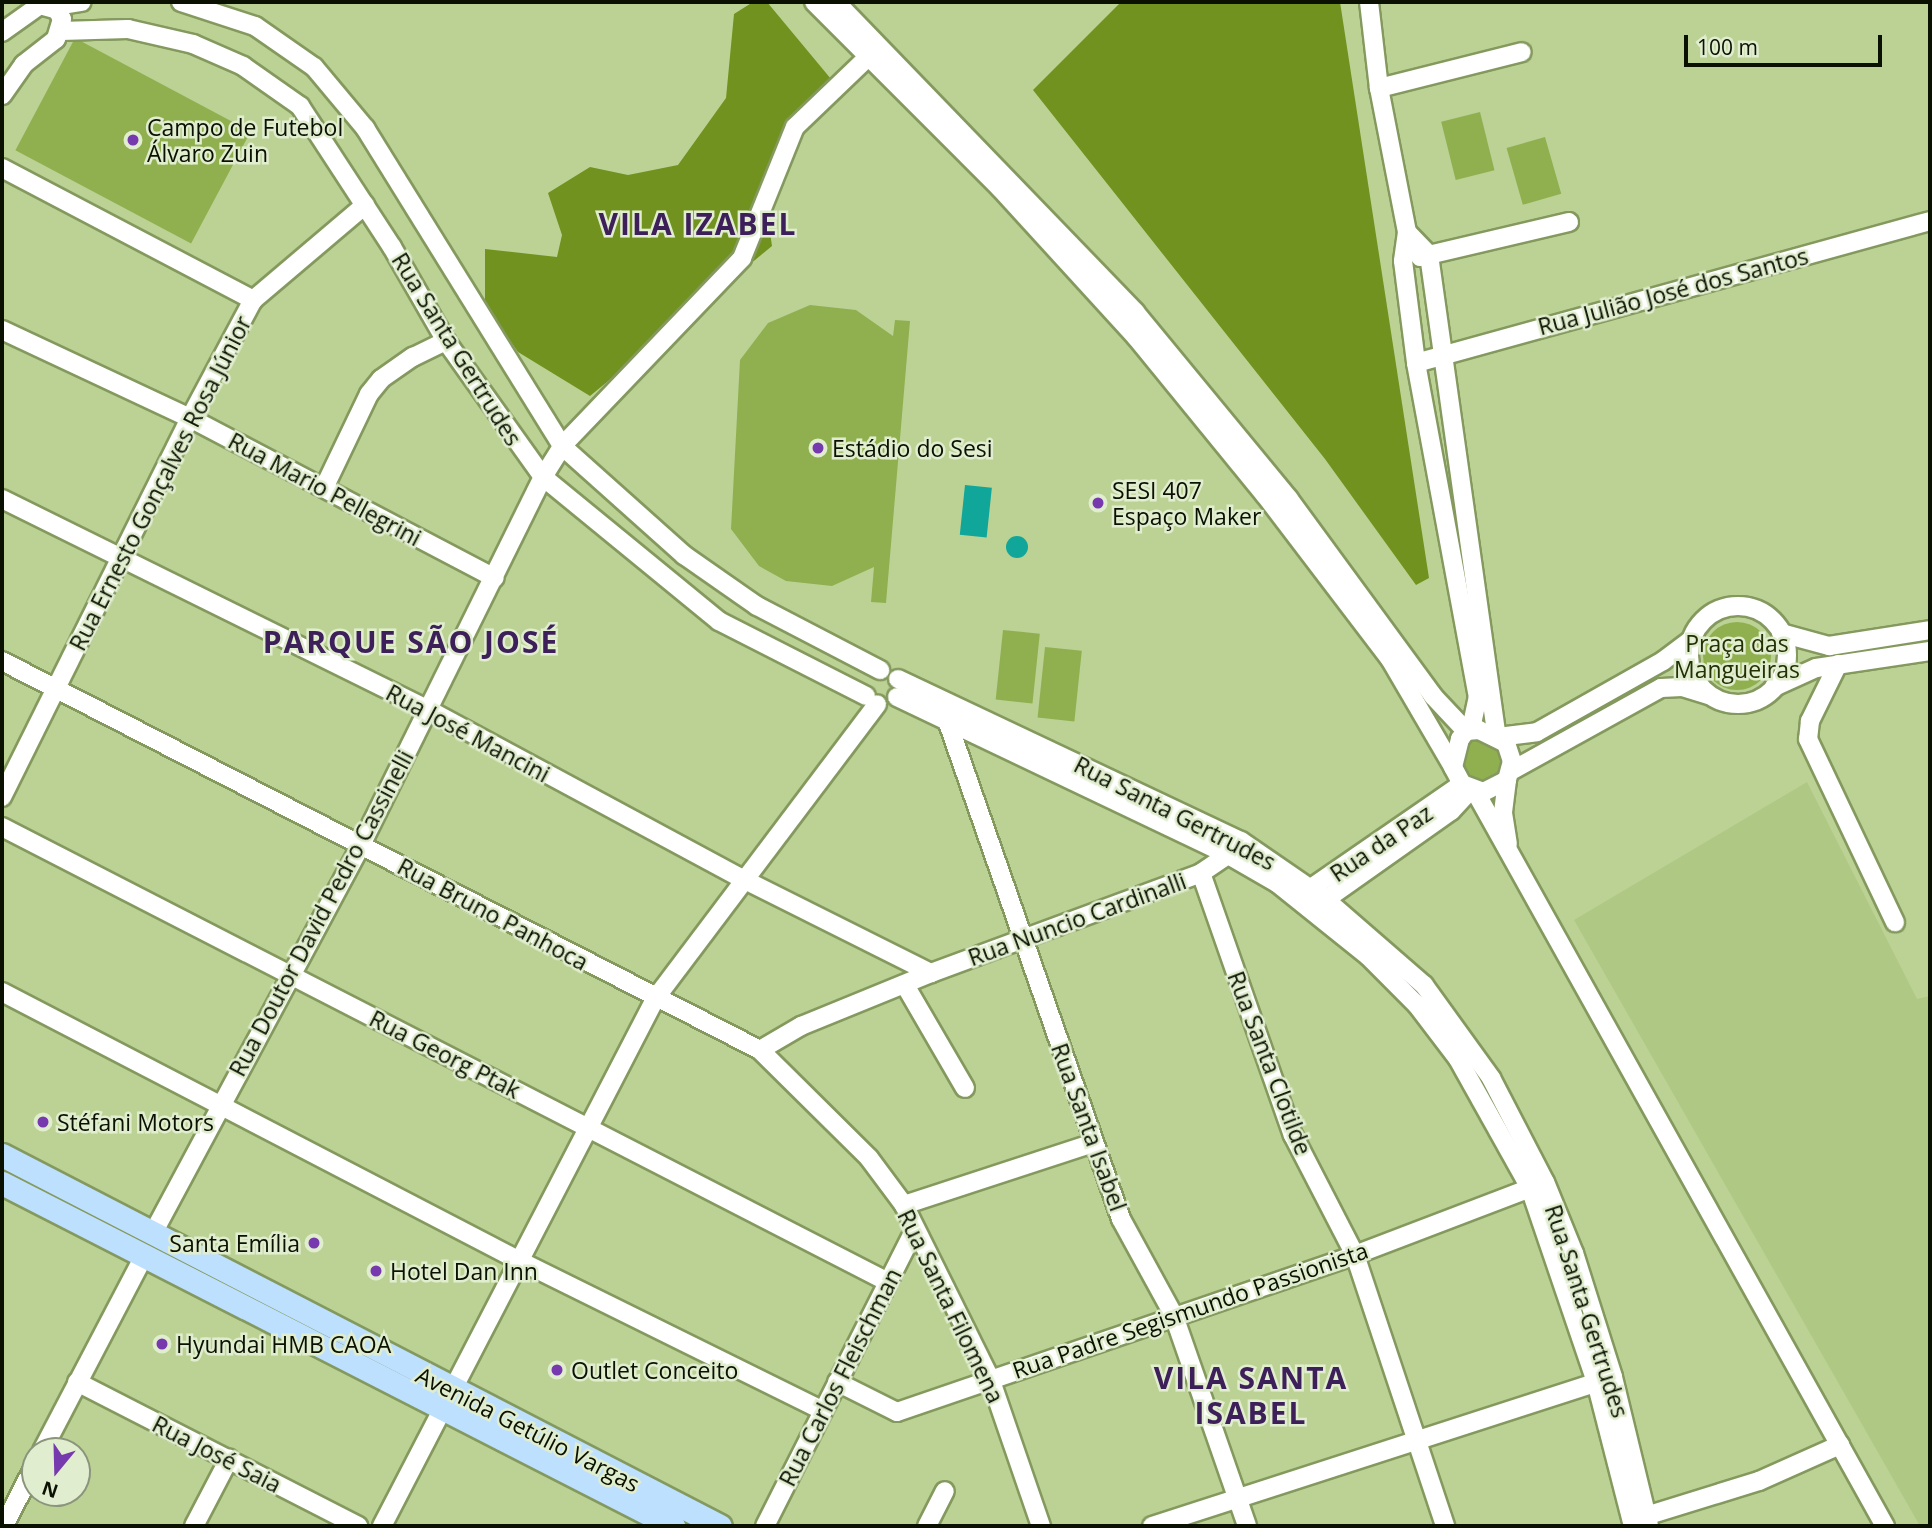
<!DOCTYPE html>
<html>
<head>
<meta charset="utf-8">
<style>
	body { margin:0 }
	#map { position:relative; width:1932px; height:1528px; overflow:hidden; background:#bbd294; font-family:"Open Sans",sans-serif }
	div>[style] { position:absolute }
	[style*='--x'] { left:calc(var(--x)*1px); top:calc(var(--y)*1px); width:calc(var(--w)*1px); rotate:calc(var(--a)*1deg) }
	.built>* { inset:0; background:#afc884 }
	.green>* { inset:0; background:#90b050; transform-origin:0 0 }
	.round { border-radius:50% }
	.forest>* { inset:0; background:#71921f }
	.water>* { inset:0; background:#10a699; transform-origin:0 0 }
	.roads { filter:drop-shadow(2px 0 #84995e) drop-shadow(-2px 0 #84995e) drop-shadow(0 2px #84995e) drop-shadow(0 -2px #84995e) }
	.minor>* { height:18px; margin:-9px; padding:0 9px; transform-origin:9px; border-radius:9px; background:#fff }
	.minor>.ring { margin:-9px; padding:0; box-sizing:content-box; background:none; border:18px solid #fff; border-radius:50% }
	.major>* { height:23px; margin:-11.5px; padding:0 11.5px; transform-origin:11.5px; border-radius:11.5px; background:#bde0fe }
	.dots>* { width:19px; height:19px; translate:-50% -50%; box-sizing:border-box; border:4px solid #e1edcf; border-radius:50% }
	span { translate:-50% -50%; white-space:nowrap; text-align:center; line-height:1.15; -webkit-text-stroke:5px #e1edcf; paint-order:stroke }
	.poi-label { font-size:23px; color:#0a1100 }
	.left { translate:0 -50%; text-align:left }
	.right { translate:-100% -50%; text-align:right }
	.street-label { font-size:23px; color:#0a1100 }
	.park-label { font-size:23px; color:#233003 }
	.district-label { font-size:30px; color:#3d2059; font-weight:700; letter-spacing:2px }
	.frame { position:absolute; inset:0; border:4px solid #0a1100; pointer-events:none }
	.north { position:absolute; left:21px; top:1437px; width:70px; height:70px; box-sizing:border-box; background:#e1edcf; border:2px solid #8b957c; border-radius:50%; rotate:199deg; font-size:19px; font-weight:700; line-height:28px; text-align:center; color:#0a1100 }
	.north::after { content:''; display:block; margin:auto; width:24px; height:32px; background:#7739ae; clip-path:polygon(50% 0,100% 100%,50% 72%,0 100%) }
	.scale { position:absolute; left:1684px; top:35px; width:198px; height:32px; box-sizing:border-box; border:4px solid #0a1100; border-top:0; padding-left:9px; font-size:21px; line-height:24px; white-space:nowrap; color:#0a1100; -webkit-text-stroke:5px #e1edcf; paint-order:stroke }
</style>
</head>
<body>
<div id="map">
	<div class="built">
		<div style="clip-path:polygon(1807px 782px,1917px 999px,1930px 996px,1930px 1526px,1920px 1526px,1574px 920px)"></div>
	</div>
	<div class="green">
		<div style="left:75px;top:38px;width:199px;height:127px;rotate:28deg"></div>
		<div style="left:1480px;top:112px;width:60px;height:40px;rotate:76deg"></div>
		<div style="left:1545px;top:137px;width:59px;height:40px;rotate:74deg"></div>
		<div style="clip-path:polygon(810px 305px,856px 310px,893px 336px,895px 320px,910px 321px,886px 603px,871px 602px,874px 567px,832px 586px,786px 581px,759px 566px,731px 529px,740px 360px,768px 323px)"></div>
		<div class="round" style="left:1703px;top:622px;width:68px;height:68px"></div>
		<div style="left:1003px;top:630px;width:37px;height:70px;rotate:6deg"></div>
		<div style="left:1045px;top:647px;width:37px;height:71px;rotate:6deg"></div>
		<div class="round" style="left:1459px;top:739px;width:44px;height:44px"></div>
		<div style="clip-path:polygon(1542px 1204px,1550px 1204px,1602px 1372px,1599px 1372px)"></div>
	</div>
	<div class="forest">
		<div style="clip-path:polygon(753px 2px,767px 2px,841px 91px,799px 127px,767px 212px,772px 246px,590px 396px,518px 352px,485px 305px,485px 249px,557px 257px,562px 235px,548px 193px,590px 167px,628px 175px,678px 165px,726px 98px,734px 14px)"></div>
		<div style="clip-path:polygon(1121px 2px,1340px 2px,1429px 578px,1416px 585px,1325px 459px,1033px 90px)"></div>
	</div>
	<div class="water">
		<div style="left:965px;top:485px;width:27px;height:50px;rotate:6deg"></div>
		<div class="round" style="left:1006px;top:536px;width:22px;height:22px"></div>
	</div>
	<div class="roads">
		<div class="minor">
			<div style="--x:181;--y:2;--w:78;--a:18"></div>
			<div style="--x:255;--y:26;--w:72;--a:34.8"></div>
			<div style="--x:314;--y:67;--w:80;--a:50.1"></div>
			<div style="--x:365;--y:128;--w:374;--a:58.2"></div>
			<div style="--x:562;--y:446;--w:164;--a:41.8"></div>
			<div style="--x:684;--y:555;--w:89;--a:34.9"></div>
			<div style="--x:757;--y:606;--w:139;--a:27.5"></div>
			<div style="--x:814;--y:2;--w:263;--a:45"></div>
			<div style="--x:1000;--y:188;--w:202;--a:47.6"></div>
			<div style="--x:1136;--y:337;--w:204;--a:50.8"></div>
			<div style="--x:1265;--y:495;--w:206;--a:52.7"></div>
			<div style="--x:1390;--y:659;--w:125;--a:59.7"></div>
			<div style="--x:836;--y:2;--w:431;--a:46"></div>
			<div style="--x:1135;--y:312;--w:242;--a:50.5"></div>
			<div style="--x:1289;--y:499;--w:244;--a:53.8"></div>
			<div style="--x:1433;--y:696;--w:48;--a:46.7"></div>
			<div style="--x:1369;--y:2;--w:87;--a:83.4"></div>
			<div style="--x:1379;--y:88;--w:147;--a:79"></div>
			<div style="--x:1407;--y:232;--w:29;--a:98"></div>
			<div style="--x:1403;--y:261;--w:103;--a:82.7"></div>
			<div style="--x:1416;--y:363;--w:339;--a:79.5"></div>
			<div style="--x:1478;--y:696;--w:35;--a:102"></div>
			<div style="--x:49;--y:7;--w:33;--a:-9"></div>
			<div style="--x:61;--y:31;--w:67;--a:-1.7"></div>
			<div style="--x:128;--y:29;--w:67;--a:13"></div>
			<div style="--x:193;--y:44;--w:55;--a:23.7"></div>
			<div style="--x:243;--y:66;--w:70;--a:35.1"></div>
			<div style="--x:300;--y:106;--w:168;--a:56.9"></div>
			<div style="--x:392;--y:247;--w:108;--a:60.1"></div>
			<div style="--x:446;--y:341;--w:167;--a:54.5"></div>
			<div style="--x:543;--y:477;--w:227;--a:39.3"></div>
			<div style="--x:719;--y:621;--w:165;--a:27"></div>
			<div style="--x:2;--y:32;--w:47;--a:-35.4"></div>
			<div style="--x:40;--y:5;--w:18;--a:16"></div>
			<div style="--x:57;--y:10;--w:10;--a:61"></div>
			<div style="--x:62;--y:19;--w:21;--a:107"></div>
			<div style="--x:56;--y:39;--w:41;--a:142"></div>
			<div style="--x:24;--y:64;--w:38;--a:125"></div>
			<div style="--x:1379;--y:88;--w:147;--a:-14.1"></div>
			<div style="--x:2;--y:168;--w:284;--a:27.7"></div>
			<div style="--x:1407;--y:232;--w:32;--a:46"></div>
			<div style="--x:1429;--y:255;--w:486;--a:82"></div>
			<div style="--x:1420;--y:257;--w:153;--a:-13.2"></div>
			<div style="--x:2;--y:330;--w:208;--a:25.1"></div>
			<div style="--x:190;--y:418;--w:344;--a:27.7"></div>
			<div style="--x:1416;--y:363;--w:533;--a:-15.44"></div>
			<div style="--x:324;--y:488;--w:104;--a:-64.4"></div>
			<div style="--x:369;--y:394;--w:19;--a:-51"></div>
			<div style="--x:381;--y:379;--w:39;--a:-35"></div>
			<div style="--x:413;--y:357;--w:37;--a:-26"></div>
			<div style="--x:2;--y:499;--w:474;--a:26.3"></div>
			<div style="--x:427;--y:709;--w:363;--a:28.3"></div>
			<div style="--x:747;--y:881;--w:206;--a:26.6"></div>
			<div class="ring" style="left:1689px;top:606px;width:80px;height:80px"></div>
			<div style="--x:1781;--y:633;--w:50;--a:15.2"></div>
			<div style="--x:1829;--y:646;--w:102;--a:-9"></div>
			<div style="--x:2;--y:661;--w:852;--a:27.17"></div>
			<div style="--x:760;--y:1050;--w:153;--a:44.7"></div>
			<div style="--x:869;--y:1158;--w:59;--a:53.3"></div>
			<div style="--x:904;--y:1205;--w:193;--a:63.6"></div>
			<div style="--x:990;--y:1378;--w:157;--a:71"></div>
			<div style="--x:1838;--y:664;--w:64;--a:116.2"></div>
			<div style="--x:1810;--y:721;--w:18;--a:96"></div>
			<div style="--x:1808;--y:739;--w:203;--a:64.6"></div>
			<div style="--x:898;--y:679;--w:379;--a:25.3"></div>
			<div style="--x:1241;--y:841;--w:102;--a:34.6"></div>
			<div style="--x:1325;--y:899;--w:131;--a:41"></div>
			<div style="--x:1424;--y:985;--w:115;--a:54.2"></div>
			<div style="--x:1491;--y:1078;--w:117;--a:62.6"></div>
			<div style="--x:1545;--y:1182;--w:77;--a:67.8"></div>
			<div style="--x:1574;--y:1253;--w:130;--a:72.5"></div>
			<div style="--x:1613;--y:1377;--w:153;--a:76.4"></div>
			<div style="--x:1774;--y:687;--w:46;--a:-24.3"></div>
			<div style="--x:1816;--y:668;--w:115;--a:-8.5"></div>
			<div style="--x:897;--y:697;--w:369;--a:25.5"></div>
			<div style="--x:1230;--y:856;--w:54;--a:29.9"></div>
			<div style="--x:1277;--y:883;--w:117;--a:38.7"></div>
			<div style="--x:1368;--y:956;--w:69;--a:45"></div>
			<div style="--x:1417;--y:1005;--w:68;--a:52.8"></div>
			<div style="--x:1458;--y:1059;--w:148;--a:60.8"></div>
			<div style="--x:1530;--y:1188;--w:205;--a:71.2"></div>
			<div style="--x:1596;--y:1382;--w:149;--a:75.6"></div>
			<div style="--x:947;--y:720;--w:528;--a:70.78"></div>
			<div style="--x:1121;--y:1219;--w:111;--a:61.3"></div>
			<div style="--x:1174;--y:1316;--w:222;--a:70.8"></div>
			<div style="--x:1479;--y:730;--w:30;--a:26"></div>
			<div style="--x:1506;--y:743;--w:19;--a:72"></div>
			<div style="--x:1512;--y:761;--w:20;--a:105"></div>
			<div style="--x:1507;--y:780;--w:27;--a:153"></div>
			<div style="--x:1483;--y:792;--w:22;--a:-159"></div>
			<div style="--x:1462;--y:784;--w:19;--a:-118"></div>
			<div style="--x:1453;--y:767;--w:29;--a:-76"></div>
			<div style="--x:1460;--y:739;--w:10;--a:-53"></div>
			<div style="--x:1466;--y:731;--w:13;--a:-4"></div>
			<div style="--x:1498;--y:737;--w:39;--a:-7"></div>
			<div style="--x:1537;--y:732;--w:145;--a:-29.4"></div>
			<div style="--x:1663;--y:661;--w:35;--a:-37"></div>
			<div style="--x:1511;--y:771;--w:171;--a:-29"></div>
			<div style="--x:1661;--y:688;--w:21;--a:-3"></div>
			<div style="--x:1682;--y:687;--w:28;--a:17"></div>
			<div style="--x:1507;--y:780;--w:33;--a:97"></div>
			<div style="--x:1503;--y:813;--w:31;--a:81"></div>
			<div style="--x:1475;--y:791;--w:842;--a:60.85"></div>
			<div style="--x:2;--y:797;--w:423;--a:-63.6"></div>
			<div style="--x:190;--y:418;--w:134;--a:-61.9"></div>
			<div style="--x:253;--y:300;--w:147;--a:-40.3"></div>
			<div style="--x:2;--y:827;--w:996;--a:27.18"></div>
			<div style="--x:1201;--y:873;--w:278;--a:70.7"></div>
			<div style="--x:1293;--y:1135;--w:135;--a:62.7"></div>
			<div style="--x:1355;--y:1255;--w:286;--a:71.6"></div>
			<div style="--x:1304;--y:893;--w:192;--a:-34.6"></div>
			<div style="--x:1318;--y:905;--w:163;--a:-35.3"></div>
			<div style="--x:1451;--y:811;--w:26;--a:-47"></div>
			<div style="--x:905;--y:985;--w:119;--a:59.8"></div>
			<div style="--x:2;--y:992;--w:584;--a:27.44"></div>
			<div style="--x:520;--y:1261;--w:338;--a:26.3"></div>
			<div style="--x:760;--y:1050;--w:48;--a:-30.3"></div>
			<div style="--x:801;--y:1026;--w:140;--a:-22.2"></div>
			<div style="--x:931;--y:973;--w:288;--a:-20.3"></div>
			<div style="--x:1201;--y:873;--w:41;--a:-34.1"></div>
			<div style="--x:904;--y:1205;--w:200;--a:-18.1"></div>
			<div style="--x:152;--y:1235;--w:442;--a:-61.8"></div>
			<div style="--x:361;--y:845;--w:411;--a:-63.7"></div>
			<div style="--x:543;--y:477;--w:36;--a:-58"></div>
			<div style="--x:562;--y:446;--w:260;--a:-46.2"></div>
			<div style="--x:742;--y:258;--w:141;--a:-68"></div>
			<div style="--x:795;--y:127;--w:103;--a:-43.8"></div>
			<div style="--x:77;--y:1382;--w:316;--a:27.1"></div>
			<div style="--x:837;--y:1382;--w:67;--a:26.6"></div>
			<div style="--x:897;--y:1412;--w:484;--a:-18.9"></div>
			<div style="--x:1355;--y:1255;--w:196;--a:-20.9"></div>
			<div style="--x:42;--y:1451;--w:220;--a:-62.4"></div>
			<div style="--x:1636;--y:1519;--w:129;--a:-17.2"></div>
			<div style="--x:1759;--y:1481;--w:89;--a:-24"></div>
			<div style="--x:4;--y:1526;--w:68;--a:-63.1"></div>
			<div style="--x:194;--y:1526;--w:76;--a:-62.4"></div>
			<div style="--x:382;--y:1526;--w:594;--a:-62.61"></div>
			<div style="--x:655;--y:999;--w:369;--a:-53"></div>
			<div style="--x:765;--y:1526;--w:333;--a:-63.2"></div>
			<div style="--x:927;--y:1526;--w:39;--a:-63"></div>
			<div style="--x:1152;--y:1526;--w:477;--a:-17.9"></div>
		</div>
		<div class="major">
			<div style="--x:2;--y:1155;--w:808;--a:27.33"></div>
			<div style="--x:2;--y:1183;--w:754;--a:27.08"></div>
		</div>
	</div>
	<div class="dots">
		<div style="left:133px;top:140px;background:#7739ae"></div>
		<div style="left:818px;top:448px;background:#7739ae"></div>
		<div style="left:1098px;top:503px;background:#7739ae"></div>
		<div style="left:43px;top:1122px;background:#7739ae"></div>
		<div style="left:314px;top:1243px;background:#7739ae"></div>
		<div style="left:376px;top:1271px;background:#7739ae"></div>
		<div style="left:162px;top:1344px;background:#7739ae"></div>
		<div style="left:557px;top:1370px;background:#7739ae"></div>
	</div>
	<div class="poi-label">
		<span class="left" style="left:147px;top:140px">Campo de Futebol<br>Álvaro Zuin</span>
		<span class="left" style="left:832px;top:448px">Estádio do Sesi</span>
		<span class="left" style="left:1112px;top:503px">SESI 407<br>Espaço Maker</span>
		<span class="left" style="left:57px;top:1122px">Stéfani Motors</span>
		<span class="right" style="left:300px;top:1243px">Santa Emília</span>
		<span class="left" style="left:390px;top:1271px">Hotel Dan Inn</span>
		<span class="left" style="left:176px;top:1344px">Hyundai HMB CAOA</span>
		<span class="left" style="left:571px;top:1370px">Outlet Conceito</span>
	</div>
	<div class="street-label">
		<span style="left:1673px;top:291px;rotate:-15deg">Rua Julião José dos Santos</span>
		<span style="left:457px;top:349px;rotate:58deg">Rua Santa Gertrudes</span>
		<span style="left:160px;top:483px;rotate:-63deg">Rua Ernesto Gonçalves Rosa Júnior</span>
		<span style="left:325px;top:489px;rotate:28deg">Rua Mario Pellegrini</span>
		<span style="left:468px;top:733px;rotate:28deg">Rua José Mancini</span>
		<span style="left:1175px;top:813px;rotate:27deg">Rua Santa Gertrudes</span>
		<span style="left:1381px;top:843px;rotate:-34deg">Rua da Paz</span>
		<span style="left:321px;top:913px;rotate:-62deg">Rua Doutor David Pedro Cassinelli</span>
		<span style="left:493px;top:914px;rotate:28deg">Rua Bruno Panhoca</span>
		<span style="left:1077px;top:919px;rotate:-20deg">Rua Nuncio Cardinalli</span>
		<span style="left:445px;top:1054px;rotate:27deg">Rua Georg Ptak</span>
		<span style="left:1270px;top:1063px;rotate:69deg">Rua Santa Clotilde</span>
		<span style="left:1089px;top:1127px;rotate:70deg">Rua Santa Isabel</span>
		<span style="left:951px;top:1306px;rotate:64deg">Rua Santa Filomena</span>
		<span style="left:1190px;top:1310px;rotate:-19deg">Rua Padre Segismundo Passionista</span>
		<span style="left:1587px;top:1311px;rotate:72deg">Rua Santa Gertrudes</span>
		<span style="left:840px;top:1377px;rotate:-63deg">Rua Carlos Fleischman</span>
		<span style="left:528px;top:1429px;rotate:27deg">Avenida Getúlio Vargas</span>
		<span style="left:217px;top:1454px;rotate:27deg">Rua José Saia</span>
	</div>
	<div class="park-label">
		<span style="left:1737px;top:656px">Praça das<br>Mangueiras</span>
	</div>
	<div class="district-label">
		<span style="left:698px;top:224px">VILA IZABEL</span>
		<span style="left:411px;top:642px">PARQUE SÃO JOSÉ</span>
		<span style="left:1251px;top:1395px">VILA SANTA<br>ISABEL</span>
	</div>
	<div class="frame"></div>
	<div class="north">N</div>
	<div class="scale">100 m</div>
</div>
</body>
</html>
